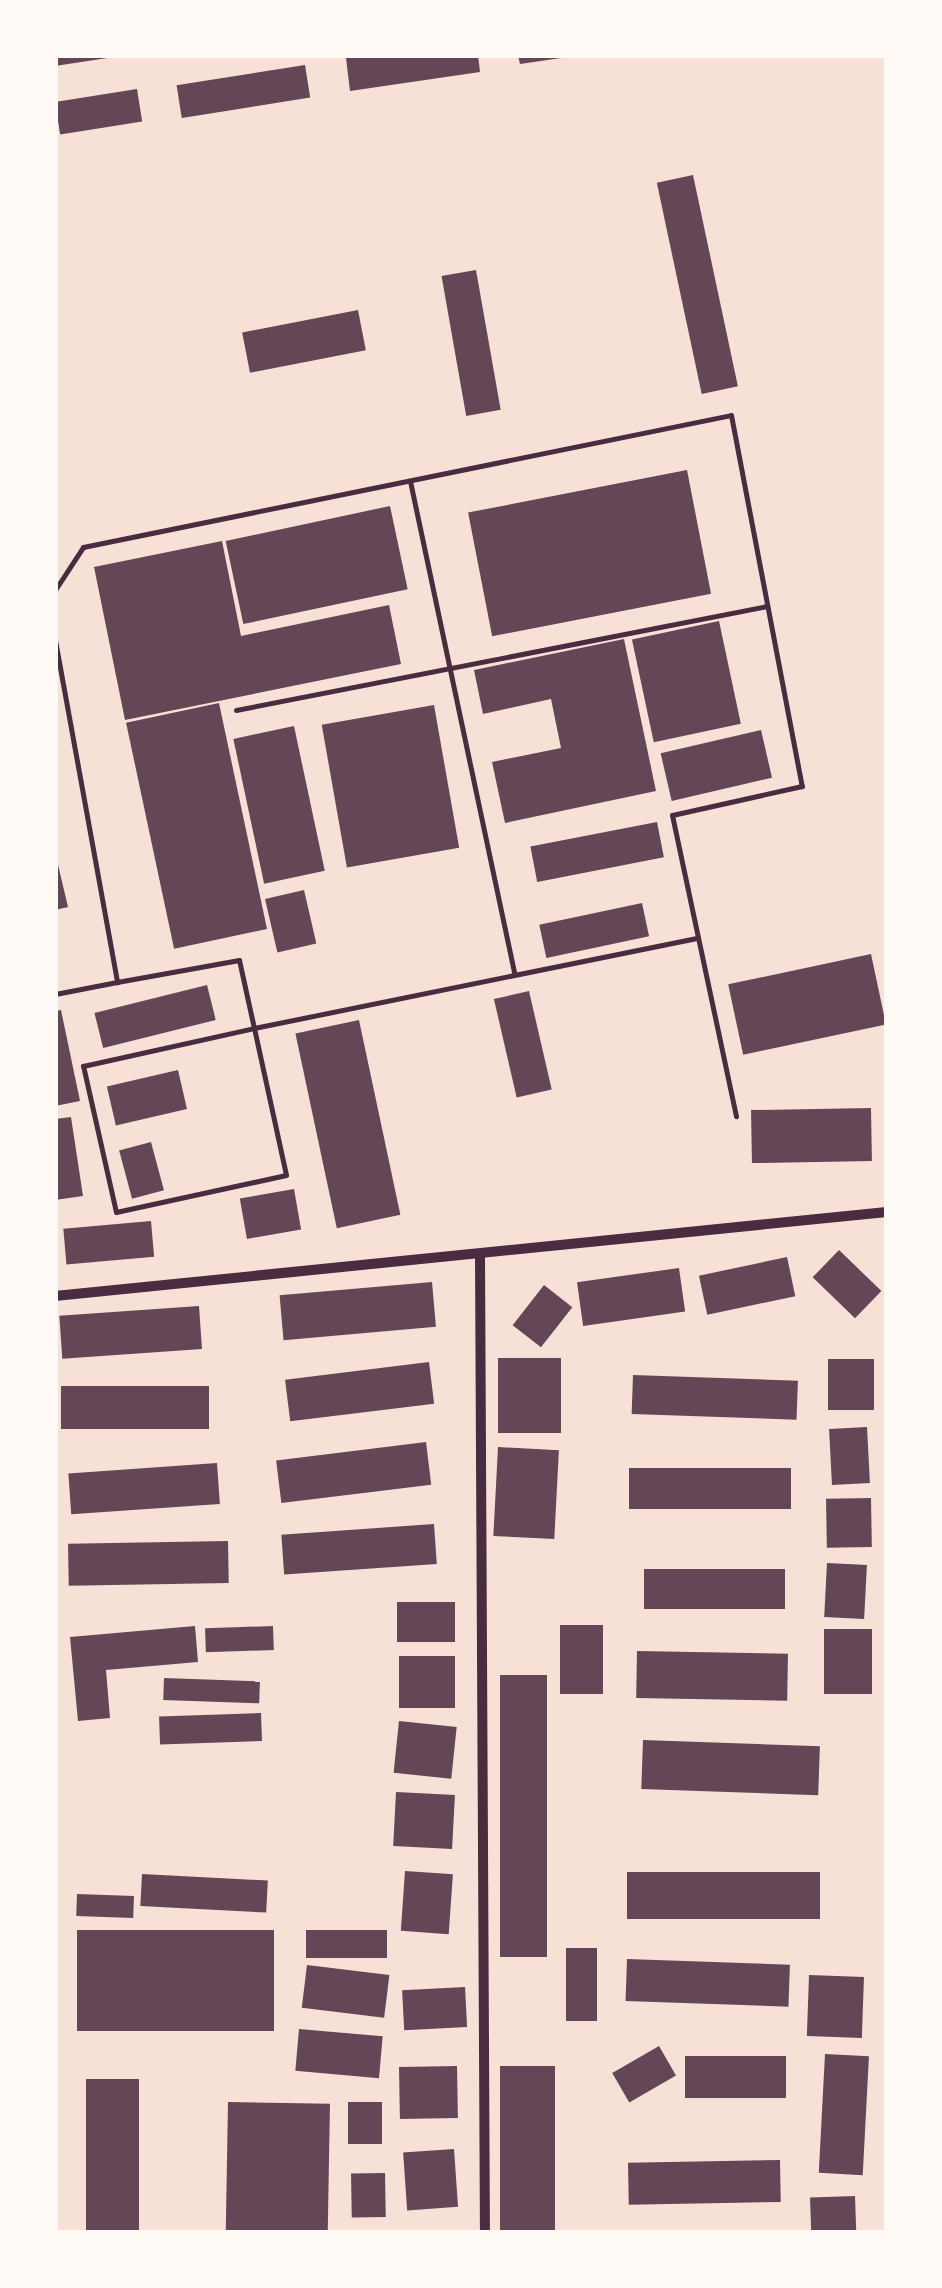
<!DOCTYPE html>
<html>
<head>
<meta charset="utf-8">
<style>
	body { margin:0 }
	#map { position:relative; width:942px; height:2288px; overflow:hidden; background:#f7e1d7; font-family:Inter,sans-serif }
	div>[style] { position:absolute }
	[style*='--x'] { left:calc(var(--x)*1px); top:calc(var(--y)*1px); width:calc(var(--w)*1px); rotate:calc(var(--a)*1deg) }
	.building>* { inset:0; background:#644757; transform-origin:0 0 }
	.service>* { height:5px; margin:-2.5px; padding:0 2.5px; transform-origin:2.5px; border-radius:2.5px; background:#4a2c40 }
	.minor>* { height:10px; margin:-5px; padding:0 5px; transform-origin:5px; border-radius:5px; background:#4a2c40 }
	span { translate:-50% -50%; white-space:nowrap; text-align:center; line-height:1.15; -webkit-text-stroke:9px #fffaf5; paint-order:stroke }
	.frame { position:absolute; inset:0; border:58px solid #fffaf5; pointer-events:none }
</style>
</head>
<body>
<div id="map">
	<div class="building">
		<div style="clip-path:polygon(55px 55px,114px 55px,114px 57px,55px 66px)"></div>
		<div style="clip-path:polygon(478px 55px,480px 72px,350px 91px,346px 58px)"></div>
		<div style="clip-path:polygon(518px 55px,568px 55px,568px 57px,520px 64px)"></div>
		<div style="left:305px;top:65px;width:33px;height:130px;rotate:81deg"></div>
		<div style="left:137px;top:89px;width:33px;height:83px;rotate:81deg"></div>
		<div style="left:693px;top:175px;width:216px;height:37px;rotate:78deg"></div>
		<div style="left:476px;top:270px;width:142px;height:35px;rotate:80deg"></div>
		<div style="left:358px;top:310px;width:41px;height:118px;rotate:79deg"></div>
		<div style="left:687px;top:470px;width:126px;height:223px;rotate:79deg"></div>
		<div style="left:390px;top:506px;width:85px;height:168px;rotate:78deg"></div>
		<div style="clip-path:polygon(222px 541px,241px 636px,389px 605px,401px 664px,125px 720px,94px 567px)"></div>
		<div style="left:719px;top:621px;width:105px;height:89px;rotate:78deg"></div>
		<div style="clip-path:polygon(624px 639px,656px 791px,505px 823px,492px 762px,561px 748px,551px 699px,483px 714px,474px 670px)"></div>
		<div style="left:219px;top:703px;width:231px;height:95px;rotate:78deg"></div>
		<div style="left:434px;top:705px;width:145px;height:114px;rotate:80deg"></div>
		<div style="left:294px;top:726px;width:148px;height:62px;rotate:78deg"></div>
		<div style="left:761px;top:730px;width:49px;height:103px;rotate:77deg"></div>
		<div style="left:657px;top:822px;width:36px;height:129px;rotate:79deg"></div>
		<div style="clip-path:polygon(55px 852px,68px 907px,55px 910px)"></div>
		<div style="left:304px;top:890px;width:55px;height:40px;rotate:77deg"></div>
		<div style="left:642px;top:903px;width:34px;height:105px;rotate:78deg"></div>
		<div style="left:871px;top:954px;width:72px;height:146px;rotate:78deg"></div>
		<div style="left:207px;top:985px;width:36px;height:116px;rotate:76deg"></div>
		<div style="left:529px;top:991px;width:101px;height:36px;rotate:77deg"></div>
		<div style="clip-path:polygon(61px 1010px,80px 1101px,55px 1106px,55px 1011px)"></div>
		<div style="left:359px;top:1020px;width:199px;height:65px;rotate:78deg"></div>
		<div style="left:178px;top:1070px;width:40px;height:73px;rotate:77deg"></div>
		<div style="left:871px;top:1108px;width:53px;height:120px;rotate:89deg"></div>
		<div style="clip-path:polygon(71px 1117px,83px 1196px,55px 1200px,55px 1119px)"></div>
		<div style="left:151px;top:1142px;width:50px;height:33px;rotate:75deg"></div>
		<div style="left:294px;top:1189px;width:41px;height:55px;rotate:80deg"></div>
		<div style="left:151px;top:1221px;width:36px;height:88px;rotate:85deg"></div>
		<div style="left:839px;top:1250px;width:59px;height:38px;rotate:44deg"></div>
		<div style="left:787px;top:1257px;width:40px;height:90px;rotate:78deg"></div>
		<div style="left:679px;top:1268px;width:44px;height:103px;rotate:82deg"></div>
		<div style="left:432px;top:1282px;width:45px;height:153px;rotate:85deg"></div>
		<div style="left:544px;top:1285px;width:36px;height:51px;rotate:38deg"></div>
		<div style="left:199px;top:1306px;width:43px;height:140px;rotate:86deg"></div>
		<div style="left:498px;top:1358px;width:63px;height:75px"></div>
		<div style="left:828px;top:1359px;width:46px;height:51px"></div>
		<div style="left:429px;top:1362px;width:42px;height:145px;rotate:83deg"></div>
		<div style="left:633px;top:1375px;width:165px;height:39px;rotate:2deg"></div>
		<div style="left:209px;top:1386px;width:43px;height:148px;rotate:90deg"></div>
		<div style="left:867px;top:1427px;width:56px;height:38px;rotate:87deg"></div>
		<div style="left:426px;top:1442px;width:43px;height:151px;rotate:83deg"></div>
		<div style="left:498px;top:1447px;width:61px;height:89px;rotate:3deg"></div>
		<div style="left:217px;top:1463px;width:41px;height:149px;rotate:86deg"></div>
		<div style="left:629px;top:1468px;width:162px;height:41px"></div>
		<div style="left:871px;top:1498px;width:49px;height:45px;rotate:89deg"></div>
		<div style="left:434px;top:1524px;width:40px;height:153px;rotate:86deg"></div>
		<div style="left:228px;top:1541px;width:42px;height:160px;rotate:89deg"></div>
		<div style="left:827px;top:1563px;width:40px;height:54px;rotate:3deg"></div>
		<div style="left:785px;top:1569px;width:40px;height:141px;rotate:90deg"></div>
		<div style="left:397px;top:1602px;width:58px;height:40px"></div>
		<div style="left:560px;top:1625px;width:43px;height:69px"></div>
		<div style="clip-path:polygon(195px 1626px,198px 1662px,106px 1670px,110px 1718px,78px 1721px,70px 1637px)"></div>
		<div style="left:273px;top:1626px;width:24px;height:68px;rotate:88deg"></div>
		<div style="left:824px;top:1629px;width:48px;height:65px"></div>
		<div style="left:637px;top:1651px;width:151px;height:47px;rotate:1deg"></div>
		<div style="left:399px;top:1656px;width:56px;height:52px"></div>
		<div style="left:500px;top:1675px;width:47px;height:282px"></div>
		<div style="left:164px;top:1678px;width:96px;height:22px;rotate:2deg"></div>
		<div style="left:261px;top:1713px;width:28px;height:102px;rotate:88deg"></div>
		<div style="left:399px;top:1721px;width:58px;height:52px;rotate:6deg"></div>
		<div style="left:643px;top:1740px;width:177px;height:49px;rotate:2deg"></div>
		<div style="left:396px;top:1792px;width:59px;height:54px;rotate:3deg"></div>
		<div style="left:405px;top:1871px;width:48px;height:60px;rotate:4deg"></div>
		<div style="left:627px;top:1872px;width:193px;height:47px"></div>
		<div style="left:142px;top:1874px;width:126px;height:32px;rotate:3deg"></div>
		<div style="left:77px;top:1894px;width:57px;height:22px;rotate:2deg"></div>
		<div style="left:77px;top:1930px;width:197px;height:101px"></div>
		<div style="left:387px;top:1930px;width:28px;height:81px;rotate:90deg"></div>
		<div style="left:566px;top:1948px;width:31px;height:73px"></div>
		<div style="left:627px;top:1959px;width:163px;height:42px;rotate:2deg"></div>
		<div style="left:307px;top:1965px;width:83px;height:43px;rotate:7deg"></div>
		<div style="left:809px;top:1975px;width:55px;height:61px;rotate:2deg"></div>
		<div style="left:465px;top:1987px;width:40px;height:63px;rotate:87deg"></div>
		<div style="left:299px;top:2029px;width:84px;height:42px;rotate:5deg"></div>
		<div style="left:659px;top:2046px;width:34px;height:54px;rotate:60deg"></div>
		<div style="left:825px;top:2054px;width:44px;height:119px;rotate:3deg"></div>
		<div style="left:685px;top:2056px;width:101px;height:42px"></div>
		<div style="left:457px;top:2066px;width:52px;height:58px;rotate:89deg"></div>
		<div style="left:500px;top:2066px;width:55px;height:167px"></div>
		<div style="left:86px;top:2079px;width:53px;height:152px"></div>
		<div style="left:228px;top:2102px;width:102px;height:131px;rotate:1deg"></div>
		<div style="left:348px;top:2102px;width:34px;height:42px"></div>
		<div style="left:454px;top:2149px;width:58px;height:51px;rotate:86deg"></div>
		<div style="left:780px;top:2160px;width:42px;height:152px;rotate:89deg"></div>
		<div style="left:385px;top:2173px;width:44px;height:34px;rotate:89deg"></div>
		<div style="left:855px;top:2196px;width:37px;height:45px;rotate:88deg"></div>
	</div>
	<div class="service">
		<div style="--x:410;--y:481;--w:502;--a:78.04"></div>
		<div style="--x:55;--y:590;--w:51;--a:-56.9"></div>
		<div style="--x:83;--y:547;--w:661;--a:-11.51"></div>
		<div style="--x:731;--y:415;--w:378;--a:79.2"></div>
		<div style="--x:802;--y:786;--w:133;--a:167.4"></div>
		<div style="--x:672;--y:815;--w:308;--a:78"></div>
		<div style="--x:55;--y:640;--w:348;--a:79.7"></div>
		<div style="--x:117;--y:982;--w:63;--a:169"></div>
		<div style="--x:236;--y:710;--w:541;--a:-11.08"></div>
		<div style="--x:117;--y:982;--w:124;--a:-10.2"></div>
		<div style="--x:239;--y:960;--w:70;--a:77.6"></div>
		<div style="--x:254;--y:1028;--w:453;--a:-11.5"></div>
		<div style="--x:254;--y:1028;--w:150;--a:77.7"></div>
		<div style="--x:286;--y:1175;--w:174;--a:167.7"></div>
		<div style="--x:116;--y:1212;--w:150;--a:-102.7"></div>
		<div style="--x:83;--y:1066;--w:175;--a:-12.5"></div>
	</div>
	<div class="minor">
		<div style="--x:480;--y:1256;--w:977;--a:89.71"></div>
		<div style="--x:55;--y:1296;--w:836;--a:-5.77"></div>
	</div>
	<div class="frame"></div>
</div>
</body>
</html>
